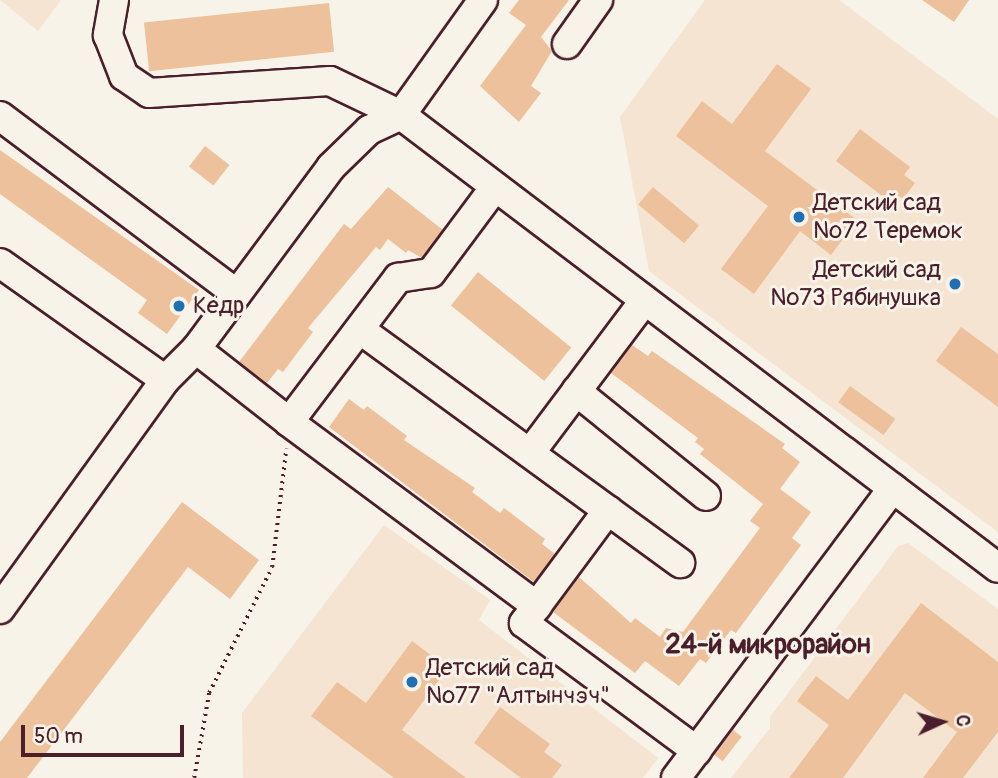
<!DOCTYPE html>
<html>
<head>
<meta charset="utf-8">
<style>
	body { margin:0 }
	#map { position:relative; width:998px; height:778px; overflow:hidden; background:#f7f3e8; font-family:Pangolin,sans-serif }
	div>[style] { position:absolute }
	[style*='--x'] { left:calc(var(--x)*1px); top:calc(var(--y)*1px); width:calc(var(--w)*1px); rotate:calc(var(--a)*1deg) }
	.built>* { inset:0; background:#f4e4d1 }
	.building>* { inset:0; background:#ecc19c; transform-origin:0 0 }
	.path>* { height:3.5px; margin-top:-1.75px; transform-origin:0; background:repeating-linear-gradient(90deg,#4a1f2b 0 2px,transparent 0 7px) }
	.roads { filter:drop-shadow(2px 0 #4a1f2b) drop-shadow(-2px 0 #4a1f2b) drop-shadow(0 2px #4a1f2b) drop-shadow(0 -2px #4a1f2b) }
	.minor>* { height:28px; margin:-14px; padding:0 14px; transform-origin:14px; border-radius:14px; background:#f7f3e8 }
	.dots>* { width:19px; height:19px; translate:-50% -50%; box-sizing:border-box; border:4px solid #f7f3e8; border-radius:50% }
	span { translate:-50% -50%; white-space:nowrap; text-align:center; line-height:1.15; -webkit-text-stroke:6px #f7f3e8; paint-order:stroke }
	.poi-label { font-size:24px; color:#4a1f2b }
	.left { translate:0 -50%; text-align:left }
	.right { translate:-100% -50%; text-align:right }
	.quarter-label { font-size:28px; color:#4a1f2b; font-weight:700 }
	.north { position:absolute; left:907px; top:687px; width:70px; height:70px; -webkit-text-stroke:5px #f7f3e8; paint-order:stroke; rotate:86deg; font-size:19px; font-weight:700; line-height:28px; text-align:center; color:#4a1f2b }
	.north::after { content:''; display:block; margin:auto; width:24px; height:32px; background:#4a1f2b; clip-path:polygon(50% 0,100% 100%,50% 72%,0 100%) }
	.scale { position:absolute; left:21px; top:725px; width:163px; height:32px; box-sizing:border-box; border:4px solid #4a1f2b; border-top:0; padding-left:9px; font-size:21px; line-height:24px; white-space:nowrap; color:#4a1f2b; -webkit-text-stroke:5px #f7f3e8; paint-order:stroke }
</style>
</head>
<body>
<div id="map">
	<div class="built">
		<div style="clip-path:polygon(0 0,61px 0,38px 31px)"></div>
		<div style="clip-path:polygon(705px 0,839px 0,998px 119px,998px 532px,649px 271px,620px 117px)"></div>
		<div style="clip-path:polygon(384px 525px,490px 600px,479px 620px,658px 758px,643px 778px,243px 778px,242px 713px)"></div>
		<div style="clip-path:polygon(908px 543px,998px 609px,998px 778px,731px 778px,770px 728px,770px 717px,898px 546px)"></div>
	</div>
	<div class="building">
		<div style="clip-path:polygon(519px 0,569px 0,541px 37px,552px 51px,531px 86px,541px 93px,519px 122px,480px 86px,526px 25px,509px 13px)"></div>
		<div style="clip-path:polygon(922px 0,969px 0,954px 22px)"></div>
		<div style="left:329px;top:3px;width:49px;height:186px;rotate:84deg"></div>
		<div style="clip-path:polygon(777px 64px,811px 89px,765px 151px,857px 220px,831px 255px,800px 231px,754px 294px,721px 269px,768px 206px,676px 136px,702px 101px,732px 124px)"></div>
		<div style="clip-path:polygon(860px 129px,910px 167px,904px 175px,915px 183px,903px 199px,899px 196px,893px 204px,836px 161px)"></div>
		<div style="left:205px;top:146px;width:31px;height:26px;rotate:38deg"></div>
		<div style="clip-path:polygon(0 150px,199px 290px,167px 334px,138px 313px,147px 300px,0 194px)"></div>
		<div style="clip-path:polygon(388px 187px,443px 230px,422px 258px,408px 250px,406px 253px,388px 239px,380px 250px,376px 247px,308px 328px,313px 332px,283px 372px,278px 369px,267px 383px,239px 362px,344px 224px,351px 229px)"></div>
		<div style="left:653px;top:187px;width:60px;height:23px;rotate:40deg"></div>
		<div style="left:478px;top:272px;width:120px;height:43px;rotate:39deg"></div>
		<div style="clip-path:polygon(961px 327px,998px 354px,998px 407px,936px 361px)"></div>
		<div style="clip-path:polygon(632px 345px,648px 356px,652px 351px,785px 444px,782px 448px,800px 462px,780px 489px,811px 512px,792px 538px,801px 545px,736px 633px,731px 630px,706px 663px,700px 659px,679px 686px,645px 661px,635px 673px,553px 612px,579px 577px,631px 623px,635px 618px,660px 637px,666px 628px,683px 632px,760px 528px,750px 521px,763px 504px,700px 454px,704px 449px,695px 442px,698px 438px,611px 373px)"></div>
		<div style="left:850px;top:386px;width:56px;height:20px;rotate:36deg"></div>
		<div style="clip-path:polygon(349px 399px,364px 410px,367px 406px,407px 436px,404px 440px,475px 488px,472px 492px,500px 513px,504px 508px,545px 539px,542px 544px,555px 554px,534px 582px,329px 427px)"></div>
		<div style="clip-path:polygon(182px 502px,259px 560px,230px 599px,188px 567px,27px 778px,0 778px,0 742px)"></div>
		<div style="clip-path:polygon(921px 603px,998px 662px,998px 732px,963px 778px,923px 778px,957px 732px,905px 693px,843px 778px,789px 778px,829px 725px,797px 701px,816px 676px,848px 700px)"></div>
		<div style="clip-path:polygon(412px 641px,448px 668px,402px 730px,466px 778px,394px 778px,311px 716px,337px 682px,366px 703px)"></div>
		<div style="clip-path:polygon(500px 707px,550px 744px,544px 752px,562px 765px,552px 778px,521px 778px,474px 743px)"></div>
		<div style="left:733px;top:730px;width:11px;height:31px;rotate:38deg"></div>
	</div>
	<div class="path">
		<div style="--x:194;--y:778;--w:86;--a:-80"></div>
		<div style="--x:209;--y:693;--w:141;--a:-63.4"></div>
		<div style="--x:272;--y:567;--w:119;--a:-83.2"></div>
	</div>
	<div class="roads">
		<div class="minor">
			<div style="--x:114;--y:0;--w:36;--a:100"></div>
			<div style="--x:108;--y:35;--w:44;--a:68.7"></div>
			<div style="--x:124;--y:76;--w:30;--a:34"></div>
			<div style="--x:149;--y:93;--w:181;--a:-3.8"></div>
			<div style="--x:330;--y:81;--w:79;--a:25.6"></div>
			<div style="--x:401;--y:115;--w:749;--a:37.19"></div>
			<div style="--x:567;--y:44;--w:54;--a:-54.8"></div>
			<div style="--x:0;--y:116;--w:295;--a:36.9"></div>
			<div style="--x:0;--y:263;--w:202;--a:35.3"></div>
			<div style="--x:362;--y:331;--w:394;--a:36.1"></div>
			<div style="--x:196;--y:349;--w:118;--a:38.1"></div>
			<div style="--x:289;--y:422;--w:181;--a:-52.9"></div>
			<div style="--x:398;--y:278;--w:33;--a:-9"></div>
			<div style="--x:431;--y:273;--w:107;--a:-53.3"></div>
			<div style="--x:576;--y:391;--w:167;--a:38.9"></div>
			<div style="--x:289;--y:422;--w:309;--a:36.6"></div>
			<div style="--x:530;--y:453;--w:191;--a:-53.1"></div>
			<div style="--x:608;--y:510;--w:141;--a:126.6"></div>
			<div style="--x:524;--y:623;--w:215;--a:36.5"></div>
			<div style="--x:0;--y:609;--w:282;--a:-54.2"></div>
			<div style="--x:165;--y:380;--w:44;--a:-45"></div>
			<div style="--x:196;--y:349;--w:227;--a:-53.4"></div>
			<div style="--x:331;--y:167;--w:53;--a:-44.2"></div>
			<div style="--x:369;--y:130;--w:35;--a:-25"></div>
			<div style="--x:401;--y:115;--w:141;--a:-54.5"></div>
			<div style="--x:676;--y:778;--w:362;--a:-53.2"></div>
		</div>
	</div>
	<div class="dots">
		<div style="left:799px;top:217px;background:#1f6fb2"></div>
		<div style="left:955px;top:284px;background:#1f6fb2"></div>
		<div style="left:179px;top:306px;background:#1f6fb2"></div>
		<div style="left:412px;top:682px;background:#1f6fb2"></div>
	</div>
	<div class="poi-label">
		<span class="left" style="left:813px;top:217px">Детский сад<br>№72 Теремок</span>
		<span class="right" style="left:941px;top:284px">Детский сад<br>№73 Рябинушка</span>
		<span class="left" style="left:193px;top:306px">Кедр</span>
		<span class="left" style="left:426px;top:682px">Детский сад<br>№77 "Алтынчэч"</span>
	</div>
	<div class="quarter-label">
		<span style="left:768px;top:645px">24-й микрорайон</span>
	</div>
	<div class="north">С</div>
	<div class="scale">50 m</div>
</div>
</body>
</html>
